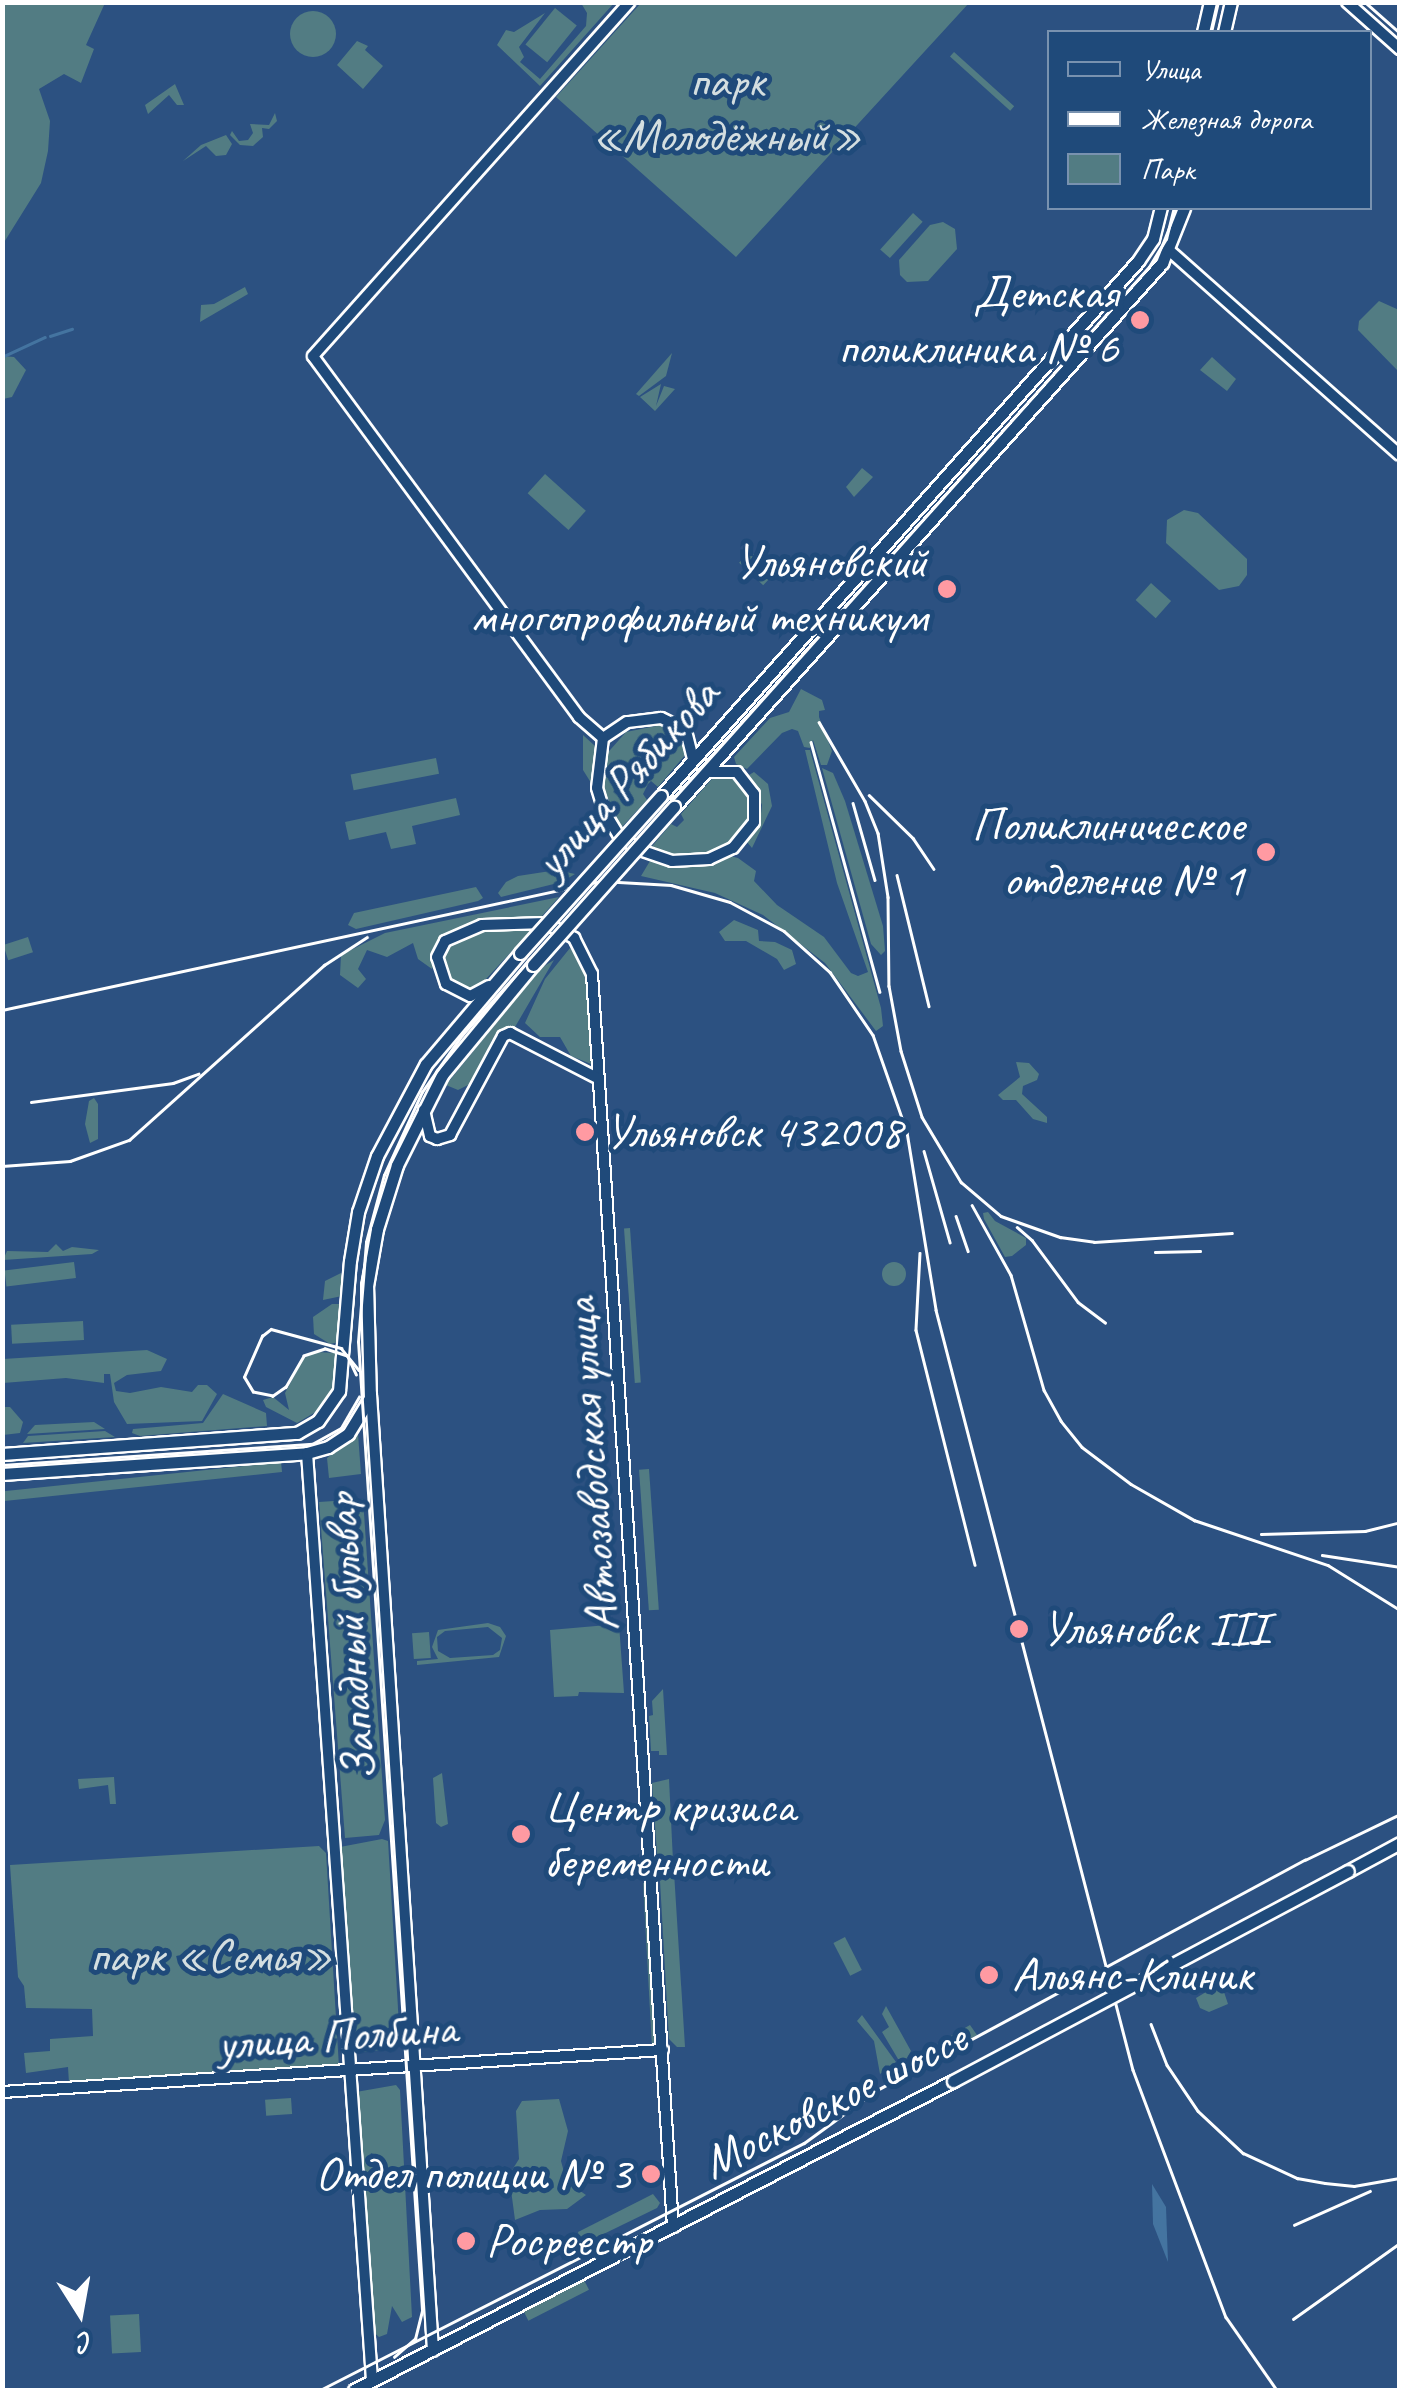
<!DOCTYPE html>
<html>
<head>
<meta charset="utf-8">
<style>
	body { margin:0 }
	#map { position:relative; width:1402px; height:2393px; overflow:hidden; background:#2c5181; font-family:Caveat,sans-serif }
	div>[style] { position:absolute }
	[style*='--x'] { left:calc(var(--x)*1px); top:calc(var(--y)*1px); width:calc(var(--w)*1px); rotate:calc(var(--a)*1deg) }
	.green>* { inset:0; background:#527c83; transform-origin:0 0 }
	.round { border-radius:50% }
	.water>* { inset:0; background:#4474a0 }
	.stream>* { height:2.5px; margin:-1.25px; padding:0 1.25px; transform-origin:1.25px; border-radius:1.25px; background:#4474a0 }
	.roads { filter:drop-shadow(2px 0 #fff) drop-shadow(-2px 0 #fff) drop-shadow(0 2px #fff) drop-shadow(0 -2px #fff) }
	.secondary>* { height:10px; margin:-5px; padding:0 5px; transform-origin:5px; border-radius:5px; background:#1f4a7a }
	.primary>* { height:11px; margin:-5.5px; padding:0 5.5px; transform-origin:5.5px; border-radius:5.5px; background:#1f4a7a }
	.tram>* { height:2.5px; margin:-1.25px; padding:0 1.25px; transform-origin:1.25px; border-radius:1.25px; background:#fff }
	.rail>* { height:2.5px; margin:-1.25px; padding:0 1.25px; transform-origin:1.25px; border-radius:1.25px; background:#fff }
	.bridges { filter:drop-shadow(2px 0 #fff) drop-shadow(-2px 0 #fff) drop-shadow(0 2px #fff) drop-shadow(0 -2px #fff) }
	.primary-bridge>* { height:11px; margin:-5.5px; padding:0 5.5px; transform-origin:5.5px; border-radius:5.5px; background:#1f4a7a }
	.dots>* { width:28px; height:28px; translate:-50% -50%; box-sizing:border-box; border:5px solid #1f4a7a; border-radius:50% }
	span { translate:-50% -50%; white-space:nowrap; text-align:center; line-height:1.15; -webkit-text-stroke:10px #1f4a7a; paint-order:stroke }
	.park-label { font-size:48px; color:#d4dee0 }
	.poi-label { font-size:48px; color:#fff }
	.right { translate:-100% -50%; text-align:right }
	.left { translate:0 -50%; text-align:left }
	.street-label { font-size:48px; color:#fff }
	.frame { position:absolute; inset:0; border:5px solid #fff; pointer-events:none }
	.legend { position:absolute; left:1047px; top:30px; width:325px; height:180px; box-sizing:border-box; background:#1f4a7a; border:2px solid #7992af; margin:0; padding:12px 18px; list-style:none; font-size:30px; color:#fff }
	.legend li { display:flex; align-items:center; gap:20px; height:50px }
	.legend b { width:50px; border:2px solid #7992af }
	.north { position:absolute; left:30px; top:2263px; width:100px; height:100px; -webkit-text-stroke:8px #1f4a7a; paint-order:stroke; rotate:169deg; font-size:28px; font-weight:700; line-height:40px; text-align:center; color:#fff }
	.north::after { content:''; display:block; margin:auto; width:35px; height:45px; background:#fff; clip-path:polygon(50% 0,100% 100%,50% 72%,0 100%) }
</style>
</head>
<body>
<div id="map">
	<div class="green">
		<div style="clip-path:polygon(3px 2px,105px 3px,86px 45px,94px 49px,81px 83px,64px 74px,39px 89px,50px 121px,48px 151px,41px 183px,3px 244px)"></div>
		<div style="clip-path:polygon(581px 3px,614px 3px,540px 86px,497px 45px,506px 30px,514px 32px,545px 13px,519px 47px,524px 57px,520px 62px,540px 79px,586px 26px,587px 13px)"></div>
		<div style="clip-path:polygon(641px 3px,641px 2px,969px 3px,736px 257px,556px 97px)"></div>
		<div style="left:555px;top:8px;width:28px;height:47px;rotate:39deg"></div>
		<div class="round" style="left:290px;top:11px;width:46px;height:46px"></div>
		<div style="clip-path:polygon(357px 41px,368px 46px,365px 50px,383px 66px,363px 89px,337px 65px)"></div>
		<div style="left:954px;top:52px;width:81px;height:6px;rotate:42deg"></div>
		<div style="clip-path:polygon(175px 84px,184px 105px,177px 105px,169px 95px,148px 114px,145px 105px)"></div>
		<div style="clip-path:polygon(275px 113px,277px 121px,269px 129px,262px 128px,263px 137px,253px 146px,240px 145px,230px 135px,232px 131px,239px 141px,248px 140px,253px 133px,250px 124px,269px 125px)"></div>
		<div style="clip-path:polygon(226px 135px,232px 144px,226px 155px,216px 156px,206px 146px,183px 161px,201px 145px)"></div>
		<div style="left:913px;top:213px;width:13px;height:49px;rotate:42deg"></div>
		<div style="clip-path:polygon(943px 222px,955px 229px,957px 249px,928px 281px,907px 282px,900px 275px,899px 260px,930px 225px)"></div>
		<div style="clip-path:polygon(245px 287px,248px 294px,200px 322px,201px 305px,214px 304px)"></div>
		<div style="clip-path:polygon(1379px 301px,1399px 310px,1399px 372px,1358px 330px,1359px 321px)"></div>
		<div style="clip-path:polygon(672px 353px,666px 376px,639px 396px,636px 394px)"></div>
		<div style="clip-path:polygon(3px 356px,14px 357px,26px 370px,12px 397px,3px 399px)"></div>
		<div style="clip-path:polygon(1212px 357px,1236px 379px,1227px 391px,1200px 370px)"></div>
		<div style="clip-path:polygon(661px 384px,656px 406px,664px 386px,675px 389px,655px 411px,640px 397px)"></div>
		<div style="clip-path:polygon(862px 468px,873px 477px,854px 497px,846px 487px)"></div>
		<div style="left:545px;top:474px;width:55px;height:26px;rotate:42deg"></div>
		<div style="clip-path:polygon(1184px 510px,1198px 513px,1247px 559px,1247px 575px,1239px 586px,1219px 590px,1166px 543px,1167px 520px)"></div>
		<div style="left:750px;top:551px;width:33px;height:16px;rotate:43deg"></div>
		<div style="left:1151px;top:583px;width:27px;height:23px;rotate:42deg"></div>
		<div style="clip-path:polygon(801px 689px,822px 700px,825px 710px,819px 711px,819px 717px,832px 751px,827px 765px,821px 765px,813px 740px,810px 748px,804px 747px,798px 731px,792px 729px,782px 733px,747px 769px,736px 764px,734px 757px,770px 718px,789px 712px)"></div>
		<div style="clip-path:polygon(661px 725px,681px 736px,686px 754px,658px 787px,651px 781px,648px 784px,643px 794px,647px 800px,619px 830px,600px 787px,603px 758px,626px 732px)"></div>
		<div style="clip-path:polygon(583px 735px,595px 746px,593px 786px,583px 770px)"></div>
		<div style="clip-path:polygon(805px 750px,810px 750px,881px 1008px,883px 1026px,876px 1031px,825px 963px,763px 915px,715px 893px,641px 876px,650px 861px,687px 867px,730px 856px,738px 858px,756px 871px,754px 881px,777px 905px,824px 937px,851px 973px,858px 976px,868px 972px,837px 883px)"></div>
		<div style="left:436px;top:758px;width:16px;height:87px;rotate:79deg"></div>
		<div style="clip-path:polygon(822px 768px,833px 773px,845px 801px,883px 926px,885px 951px,881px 955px,871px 944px)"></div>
		<div style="clip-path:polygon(754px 772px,768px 784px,772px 806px,752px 848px,747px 842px,760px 822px,762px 805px,749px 775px)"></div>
		<div style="clip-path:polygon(717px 773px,730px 773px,749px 789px,754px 812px,743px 836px,718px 853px,682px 859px,648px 851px,671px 824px,677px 827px,684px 820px,681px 814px)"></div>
		<div style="clip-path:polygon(456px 798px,460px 815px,412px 826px,416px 844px,391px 849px,386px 832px,349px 840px,345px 822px)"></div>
		<div style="clip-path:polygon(557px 870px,575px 874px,562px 882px,501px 897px,498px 893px,506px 882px,518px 876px)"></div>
		<div style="clip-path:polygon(476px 887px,483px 898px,478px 901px,356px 929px,348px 925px,354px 913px)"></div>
		<div style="clip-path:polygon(559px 897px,542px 916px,501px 925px,536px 925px,474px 992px,458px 990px,443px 975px,441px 952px,452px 937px,445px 941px,432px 969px,418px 959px,413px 943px,387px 957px,367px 950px,358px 969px,366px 979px,358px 988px,340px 975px,341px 955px,385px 933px)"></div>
		<div style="clip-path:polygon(734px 920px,758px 930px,759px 941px,775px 942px,792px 950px,796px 964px,784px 970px,777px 959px,746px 941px,725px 941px,719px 932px)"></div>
		<div style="left:28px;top:937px;width:16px;height:26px;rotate:72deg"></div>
		<div style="clip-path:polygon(570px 948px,585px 967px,589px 982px,591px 1064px,571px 1056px,560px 1037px,540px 1037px,525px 1023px,545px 979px)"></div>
		<div style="clip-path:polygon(554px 960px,515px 1027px,492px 1040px,472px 1083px,458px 1090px,446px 1085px,541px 968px)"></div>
		<div style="clip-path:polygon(1016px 1062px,1029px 1063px,1039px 1074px,1037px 1080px,1023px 1086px,1022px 1094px,1047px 1117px,1047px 1123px,1033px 1119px,1016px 1100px,1003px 1100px,998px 1095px,1020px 1077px)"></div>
		<div style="clip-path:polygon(94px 1098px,98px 1104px,98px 1139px,90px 1143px,85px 1124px,89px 1101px)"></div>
		<div style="clip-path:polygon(988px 1212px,995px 1221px,1026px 1238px,1026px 1245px,1012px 1256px,1005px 1257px,984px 1219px,983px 1213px)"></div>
		<div style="left:630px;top:1228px;width:155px;height:6px;rotate:86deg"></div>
		<div style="clip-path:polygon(56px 1244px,63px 1251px,72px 1247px,99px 1250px,92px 1254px,3px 1260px,7px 1251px,48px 1252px)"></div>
		<div style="left:74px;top:1262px;width:16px;height:70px;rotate:83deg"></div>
		<div class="round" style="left:882px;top:1262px;width:24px;height:24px"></div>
		<div style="clip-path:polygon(341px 1273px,342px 1296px,323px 1300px,325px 1281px)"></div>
		<div style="clip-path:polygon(332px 1304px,342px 1304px,339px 1342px,330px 1344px,314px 1334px,313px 1317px)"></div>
		<div style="left:83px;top:1321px;width:19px;height:72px;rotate:87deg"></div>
		<div style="clip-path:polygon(147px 1350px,167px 1359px,161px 1371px,127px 1375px,114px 1383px,116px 1391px,130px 1393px,161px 1387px,192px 1392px,198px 1385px,207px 1385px,217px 1394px,202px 1421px,127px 1424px,114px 1402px,110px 1374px,104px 1374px,104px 1383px,66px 1378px,3px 1383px,3px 1359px)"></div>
		<div style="clip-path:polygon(316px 1352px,337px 1353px,332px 1389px,319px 1410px,297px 1423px,266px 1407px,263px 1400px,273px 1397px,289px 1410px,285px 1393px,304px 1358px)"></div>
		<div style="clip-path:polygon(223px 1394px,266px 1413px,267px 1426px,140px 1436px,132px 1433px,133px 1429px,203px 1423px)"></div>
		<div style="clip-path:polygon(3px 1407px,10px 1407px,23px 1422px,20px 1433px,3px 1435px)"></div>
		<div style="clip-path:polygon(94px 1422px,105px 1429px,27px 1434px,35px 1425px)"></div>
		<div style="clip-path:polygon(105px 1431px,115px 1437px,23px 1443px,28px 1436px)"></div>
		<div style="clip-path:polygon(358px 1434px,361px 1474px,329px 1478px,327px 1458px)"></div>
		<div style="left:281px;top:1462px;width:10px;height:279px;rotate:84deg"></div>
		<div style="left:649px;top:1469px;width:141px;height:10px;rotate:86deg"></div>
		<div style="clip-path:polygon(363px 1499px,385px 1820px,379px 1835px,345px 1838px,319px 1502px)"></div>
		<div style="clip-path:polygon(evenodd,488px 1623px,500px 1627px,506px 1636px,499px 1657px,417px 1665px,417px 1661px,438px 1659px,432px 1647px,438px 1630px,488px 1623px,488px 1627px,502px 1638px,500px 1650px,493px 1655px,450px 1658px,438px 1651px,437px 1637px,445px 1631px,488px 1627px)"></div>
		<div style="clip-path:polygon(619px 1624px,624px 1693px,579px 1692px,578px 1696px,554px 1697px,550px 1630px)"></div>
		<div style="left:429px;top:1632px;width:26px;height:17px;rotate:86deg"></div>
		<div style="clip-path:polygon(663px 1689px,667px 1755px,659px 1755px,659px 1751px,651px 1751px,649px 1716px,653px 1715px,652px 1701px)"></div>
		<div style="clip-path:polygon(442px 1773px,448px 1824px,441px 1827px,436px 1823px,433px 1778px)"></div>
		<div style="clip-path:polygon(114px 1777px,116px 1804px,110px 1804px,108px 1785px,79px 1789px,78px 1779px)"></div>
		<div style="clip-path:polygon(669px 1779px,673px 1861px,667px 1861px,657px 1854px,652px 1783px)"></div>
		<div style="clip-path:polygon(382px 1839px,388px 1841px,400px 2042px,393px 2049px,362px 2052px,353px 2044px,340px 1847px)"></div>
		<div style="clip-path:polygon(319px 1846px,326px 1853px,339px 2067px,69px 2083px,68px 2067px,26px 2073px,24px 2053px,50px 2051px,50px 2039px,93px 2036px,92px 2009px,26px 2008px,24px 1986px,18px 1977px,10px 1865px)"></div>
		<div style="clip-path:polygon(674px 1872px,685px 2047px,677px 2047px,669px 2039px,660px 1881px)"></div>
		<div style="clip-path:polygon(643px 1883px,648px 1883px,658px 2047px,652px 2047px)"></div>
		<div style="left:845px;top:1937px;width:37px;height:13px;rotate:63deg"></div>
		<div style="clip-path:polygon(1221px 1983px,1228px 2004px,1209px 2012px,1200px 2008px,1196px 1998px)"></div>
		<div style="clip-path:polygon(886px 2006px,911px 2051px,905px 2061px,898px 2059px,882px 2032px,889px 2027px,882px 2014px)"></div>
		<div style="clip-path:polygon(862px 2015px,896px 2062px,880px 2074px,874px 2041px,857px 2021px)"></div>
		<div style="clip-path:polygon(970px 2025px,977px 2035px,893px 2081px,887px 2079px,890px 2071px)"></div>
		<div style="clip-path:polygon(396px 2085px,400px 2090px,412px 2317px,402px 2322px,392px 2306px,387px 2334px,379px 2337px,371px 2330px,356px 2092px)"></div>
		<div style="left:291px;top:2098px;width:16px;height:26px;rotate:86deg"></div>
		<div style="clip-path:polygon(559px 2099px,568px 2131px,561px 2161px,564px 2172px,570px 2184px,586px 2195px,567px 2209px,540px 2210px,515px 2220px,509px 2175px,519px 2159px,516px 2111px,522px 2101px)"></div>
		<div style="clip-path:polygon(653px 2194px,660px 2203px,657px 2208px,581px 2245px,578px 2232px)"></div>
		<div style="left:584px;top:2280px;width:11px;height:68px;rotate:63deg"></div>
		<div style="left:139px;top:2314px;width:38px;height:29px;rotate:87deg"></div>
	</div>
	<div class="water">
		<div style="clip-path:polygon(1152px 2184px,1166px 2207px,1168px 2262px,1153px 2224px)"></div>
	</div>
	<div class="stream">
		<div style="--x:50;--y:336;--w:23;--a:-18"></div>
		<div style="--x:2;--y:357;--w:47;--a:-24.9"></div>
	</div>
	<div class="roads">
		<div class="secondary">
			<div style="--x:1347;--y:2;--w:71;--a:41.6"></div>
			<div style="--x:1170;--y:251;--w:307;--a:41.6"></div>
			<div style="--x:603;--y:738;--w:32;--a:-139"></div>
			<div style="--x:579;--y:717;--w:448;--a:-126.4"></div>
			<div style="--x:313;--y:356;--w:475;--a:-48.2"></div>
			<div style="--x:693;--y:759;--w:30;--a:-104"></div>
			<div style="--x:686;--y:730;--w:28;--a:-154"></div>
			<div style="--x:661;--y:718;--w:34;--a:173"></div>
			<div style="--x:627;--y:722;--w:29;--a:146"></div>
			<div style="--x:603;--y:738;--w:50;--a:96.8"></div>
			<div style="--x:597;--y:788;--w:24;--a:73"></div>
			<div style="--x:604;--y:811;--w:27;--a:59"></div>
			<div style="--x:618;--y:834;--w:24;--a:38"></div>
			<div style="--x:637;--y:849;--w:37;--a:19"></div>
			<div style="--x:672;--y:861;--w:37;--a:-3"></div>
			<div style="--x:709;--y:859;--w:26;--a:-25"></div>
			<div style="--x:733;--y:848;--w:33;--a:-51"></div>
			<div style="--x:754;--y:822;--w:28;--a:-90"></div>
			<div style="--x:754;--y:794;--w:28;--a:-128"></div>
			<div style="--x:737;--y:772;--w:31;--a:180"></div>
			<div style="--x:489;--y:986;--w:21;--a:152"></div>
			<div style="--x:470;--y:996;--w:27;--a:-153"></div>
			<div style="--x:446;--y:984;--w:28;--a:-108"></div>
			<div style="--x:437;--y:957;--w:18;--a:-63"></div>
			<div style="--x:445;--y:941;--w:40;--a:-23.4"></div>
			<div style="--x:482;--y:925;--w:63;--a:-1.8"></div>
			<div style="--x:545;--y:923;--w:33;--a:27"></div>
			<div style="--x:574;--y:938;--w:40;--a:63.4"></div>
			<div style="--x:592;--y:974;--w:1256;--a:86.3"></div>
			<div style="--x:424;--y:1110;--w:27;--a:77"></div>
			<div style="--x:430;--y:1136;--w:8;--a:23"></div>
			<div style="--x:437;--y:1139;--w:14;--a:-17"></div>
			<div style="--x:450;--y:1135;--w:112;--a:-61.8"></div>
			<div style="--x:503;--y:1036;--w:8;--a:-23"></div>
			<div style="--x:510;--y:1033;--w:100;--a:27.3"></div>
			<div style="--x:371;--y:1394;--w:959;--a:86.29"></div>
			<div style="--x:307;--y:1453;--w:930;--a:85.99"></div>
			<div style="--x:2;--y:2092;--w:662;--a:-3.64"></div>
		</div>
		<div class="primary">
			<div style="--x:1203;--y:32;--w:31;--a:-77"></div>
			<div style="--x:1224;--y:32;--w:31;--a:-77"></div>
			<div style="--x:661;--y:796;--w:717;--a:-48.28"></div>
			<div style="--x:1138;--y:261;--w:27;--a:-56"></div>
			<div style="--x:1153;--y:239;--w:32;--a:-76"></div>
			<div style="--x:674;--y:807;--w:731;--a:-48.11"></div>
			<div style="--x:1162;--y:263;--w:59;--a:-68.2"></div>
			<div style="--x:2;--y:1454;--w:296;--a:-4.1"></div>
			<div style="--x:297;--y:1433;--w:24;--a:-30"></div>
			<div style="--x:318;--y:1421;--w:37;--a:-55"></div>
			<div style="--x:339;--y:1391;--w:130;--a:-85.2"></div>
			<div style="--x:350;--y:1261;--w:50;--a:-80.7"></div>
			<div style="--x:358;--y:1212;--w:59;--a:-71.3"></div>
			<div style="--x:377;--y:1156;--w:104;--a:-62"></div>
			<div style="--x:426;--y:1064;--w:145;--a:-49.7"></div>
			<div style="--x:2;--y:1474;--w:306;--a:-3.9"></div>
			<div style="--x:307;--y:1453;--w:22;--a:-16"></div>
			<div style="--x:328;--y:1447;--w:24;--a:-33"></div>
			<div style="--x:348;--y:1434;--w:42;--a:-58.6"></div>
			<div style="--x:370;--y:1398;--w:112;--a:-91.5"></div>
			<div style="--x:367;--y:1286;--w:58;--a:-80"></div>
			<div style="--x:377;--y:1229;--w:67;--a:-72.6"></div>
			<div style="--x:397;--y:1165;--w:101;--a:-63.4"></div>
			<div style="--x:442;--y:1075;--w:143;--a:-50.4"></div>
			<div style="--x:1348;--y:1871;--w:59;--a:-28.3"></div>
			<div style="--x:354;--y:2390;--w:674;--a:-27.29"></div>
		</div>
	</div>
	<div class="tram">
		<div style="--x:1365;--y:2;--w:47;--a:41.5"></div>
		<div style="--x:1211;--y:32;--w:31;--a:-77"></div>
		<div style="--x:356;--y:1375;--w:21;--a:-115"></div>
		<div style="--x:347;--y:1356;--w:23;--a:-162"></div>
		<div style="--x:325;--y:1349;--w:22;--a:162"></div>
		<div style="--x:304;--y:1356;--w:36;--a:120"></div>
		<div style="--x:286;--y:1387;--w:16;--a:145"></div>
		<div style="--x:273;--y:1396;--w:20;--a:-169"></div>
		<div style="--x:253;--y:1392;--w:17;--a:-121"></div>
		<div style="--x:244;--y:1377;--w:45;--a:-66.3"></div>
		<div style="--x:262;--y:1336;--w:11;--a:-38"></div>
		<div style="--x:271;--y:1329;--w:73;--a:15.2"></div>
		<div style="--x:341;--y:1348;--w:28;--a:51"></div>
		<div style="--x:2;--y:1465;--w:311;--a:-3.9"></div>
		<div style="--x:312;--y:1444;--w:33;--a:-29"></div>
		<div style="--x:341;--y:1428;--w:36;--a:-60"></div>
		<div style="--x:394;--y:2357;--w:28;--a:-41"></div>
		<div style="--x:415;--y:2339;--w:30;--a:-76"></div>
		<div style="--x:422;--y:2310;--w:970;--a:-93.78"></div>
		<div style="--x:358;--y:1342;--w:100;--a:-85.4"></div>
		<div style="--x:366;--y:1242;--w:69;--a:-75"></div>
		<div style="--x:384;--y:1175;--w:91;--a:-65.4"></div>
		<div style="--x:422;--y:1092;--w:70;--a:-54.9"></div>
		<div style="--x:462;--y:1035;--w:1030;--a:-48.19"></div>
		<div style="--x:1149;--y:267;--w:33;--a:-59"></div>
		<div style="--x:1166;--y:239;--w:32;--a:-76"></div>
		<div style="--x:320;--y:2390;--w:543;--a:-27.04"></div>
		<div style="--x:804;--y:2143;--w:90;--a:-36"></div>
		<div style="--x:877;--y:2090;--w:486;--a:-28.3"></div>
		<div style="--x:1305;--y:1860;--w:106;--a:-25.8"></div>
	</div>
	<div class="rail">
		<div style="--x:819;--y:722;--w:91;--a:59.8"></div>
		<div style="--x:865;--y:801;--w:35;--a:68"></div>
		<div style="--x:878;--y:833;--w:65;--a:81.1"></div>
		<div style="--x:888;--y:897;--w:89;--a:89.4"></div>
		<div style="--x:889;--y:986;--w:66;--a:79.5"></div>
		<div style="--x:901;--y:1051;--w:69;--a:72.3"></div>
		<div style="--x:922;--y:1117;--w:76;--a:59"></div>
		<div style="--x:961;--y:1182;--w:52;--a:40.4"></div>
		<div style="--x:1001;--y:1216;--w:63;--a:19.6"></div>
		<div style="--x:1060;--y:1237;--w:34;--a:8"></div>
		<div style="--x:1094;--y:1242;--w:138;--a:-3.7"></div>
		<div style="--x:811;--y:742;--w:259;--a:74.6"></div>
		<div style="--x:869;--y:795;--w:62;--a:44.3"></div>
		<div style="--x:913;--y:838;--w:37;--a:56"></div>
		<div style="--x:853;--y:803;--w:80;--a:74.1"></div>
		<div style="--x:897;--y:875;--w:135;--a:76.3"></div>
		<div style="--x:2;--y:1010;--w:613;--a:-12.15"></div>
		<div style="--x:601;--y:881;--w:70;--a:3.3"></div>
		<div style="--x:671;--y:885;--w:61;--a:16.1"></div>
		<div style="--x:730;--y:902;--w:61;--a:28.2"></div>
		<div style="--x:784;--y:931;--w:62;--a:41.7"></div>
		<div style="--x:830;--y:972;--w:76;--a:55.7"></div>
		<div style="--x:873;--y:1035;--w:103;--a:70.7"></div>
		<div style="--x:907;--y:1132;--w:180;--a:80.7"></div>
		<div style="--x:936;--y:1310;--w:785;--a:75.47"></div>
		<div style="--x:1133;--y:2070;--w:264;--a:69.4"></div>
		<div style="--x:1226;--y:2317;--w:89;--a:55.1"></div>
		<div style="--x:31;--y:1102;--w:143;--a:-7.6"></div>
		<div style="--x:173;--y:1083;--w:27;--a:-20"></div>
		<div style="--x:924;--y:1151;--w:95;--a:74.1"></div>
		<div style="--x:2;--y:1166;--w:68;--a:-4.2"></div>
		<div style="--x:70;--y:1161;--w:63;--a:-19.6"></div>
		<div style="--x:129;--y:1140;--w:262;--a:-41.9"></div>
		<div style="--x:324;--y:965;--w:51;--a:-33.1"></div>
		<div style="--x:972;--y:1205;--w:80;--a:60.9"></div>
		<div style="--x:1011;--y:1275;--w:120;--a:74"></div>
		<div style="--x:1044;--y:1390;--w:35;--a:61"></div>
		<div style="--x:1061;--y:1421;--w:33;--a:51"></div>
		<div style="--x:1082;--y:1447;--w:61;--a:37.1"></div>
		<div style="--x:1131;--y:1484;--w:73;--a:29.7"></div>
		<div style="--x:1194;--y:1520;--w:141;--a:18.6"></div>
		<div style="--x:1328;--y:1565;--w:85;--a:32"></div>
		<div style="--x:956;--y:1216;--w:37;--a:71"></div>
		<div style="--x:1017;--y:1227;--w:20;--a:41"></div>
		<div style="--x:1032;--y:1240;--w:77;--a:53.4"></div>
		<div style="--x:1078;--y:1302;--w:34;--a:37"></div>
		<div style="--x:1155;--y:1252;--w:45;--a:-1.3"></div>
		<div style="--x:920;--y:1253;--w:77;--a:93"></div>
		<div style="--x:916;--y:1330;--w:242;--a:75.9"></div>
		<div style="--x:1261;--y:1534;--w:104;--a:-1.7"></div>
		<div style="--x:1365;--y:1531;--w:36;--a:-14"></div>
		<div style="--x:1322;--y:1555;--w:79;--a:8.7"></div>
		<div style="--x:1151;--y:2024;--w:44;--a:68.7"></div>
		<div style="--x:1167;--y:2065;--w:55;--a:56"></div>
		<div style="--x:1198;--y:2111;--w:62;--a:43"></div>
		<div style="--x:1243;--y:2153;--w:60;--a:24.8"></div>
		<div style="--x:1297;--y:2178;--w:28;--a:10"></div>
		<div style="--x:1325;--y:2183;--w:29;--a:6"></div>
		<div style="--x:1354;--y:2186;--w:47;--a:-9.9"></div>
		<div style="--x:1294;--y:2225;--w:83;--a:-24.1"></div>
		<div style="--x:1293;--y:2319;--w:131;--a:-35.4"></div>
	</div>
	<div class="bridges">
		<div class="primary-bridge">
			<div style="--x:520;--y:953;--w:211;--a:-48.1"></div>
			<div style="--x:533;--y:965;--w:212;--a:-48.3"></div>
			<div style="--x:953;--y:2081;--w:447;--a:-28"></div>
		</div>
	</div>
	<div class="dots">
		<div style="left:1140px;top:320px;background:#ff9aa2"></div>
		<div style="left:947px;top:589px;background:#ff9aa2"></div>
		<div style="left:1266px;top:852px;background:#ff9aa2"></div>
		<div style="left:585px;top:1132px;background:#ff9aa2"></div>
		<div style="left:1019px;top:1629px;background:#ff9aa2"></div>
		<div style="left:521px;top:1834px;background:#ff9aa2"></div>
		<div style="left:989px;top:1975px;background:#ff9aa2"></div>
		<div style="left:651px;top:2174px;background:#ff9aa2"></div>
		<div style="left:466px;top:2241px;background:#ff9aa2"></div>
	</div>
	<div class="park-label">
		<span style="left:727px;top:108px">парк<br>«Молодёжный»</span>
		<span style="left:211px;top:1956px">парк «Семья»</span>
	</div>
	<div class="poi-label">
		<span class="right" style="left:1118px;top:320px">Детская<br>поликлиника № 6</span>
		<span class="right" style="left:927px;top:589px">Ульяновский<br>многопрофильный техникум</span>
		<span class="right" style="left:1244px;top:852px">Поликлиническое<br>отделение № 1</span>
		<span class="left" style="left:605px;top:1132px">Ульяновск 432008</span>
		<span class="left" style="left:1042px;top:1629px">Ульяновск III</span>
		<span class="left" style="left:544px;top:1834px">Центр кризиса<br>беременности</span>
		<span class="left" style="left:1012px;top:1975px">Альянс-Клиник</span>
		<span class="right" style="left:631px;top:2174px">Отдел полиции № 3</span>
		<span class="left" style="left:486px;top:2241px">Росреестр</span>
	</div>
	<div class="street-label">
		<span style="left:626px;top:778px;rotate:-48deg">улица Рябикова</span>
		<span style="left:591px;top:1465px;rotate:-94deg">Автозаводская улица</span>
		<span style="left:350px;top:1637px;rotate:-94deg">Западный бульвар</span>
		<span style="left:337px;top:2036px;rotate:-4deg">улица Полбина</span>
		<span style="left:834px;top:2100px;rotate:-27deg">Московское шоссе</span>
	</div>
	<div class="frame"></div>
	<ul class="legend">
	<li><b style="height:12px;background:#1f4a7a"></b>Улица</li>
	<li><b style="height:12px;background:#fff"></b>Железная дорога</li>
	<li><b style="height:28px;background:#527c83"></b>Парк</li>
	</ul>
	<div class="north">С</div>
</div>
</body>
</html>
